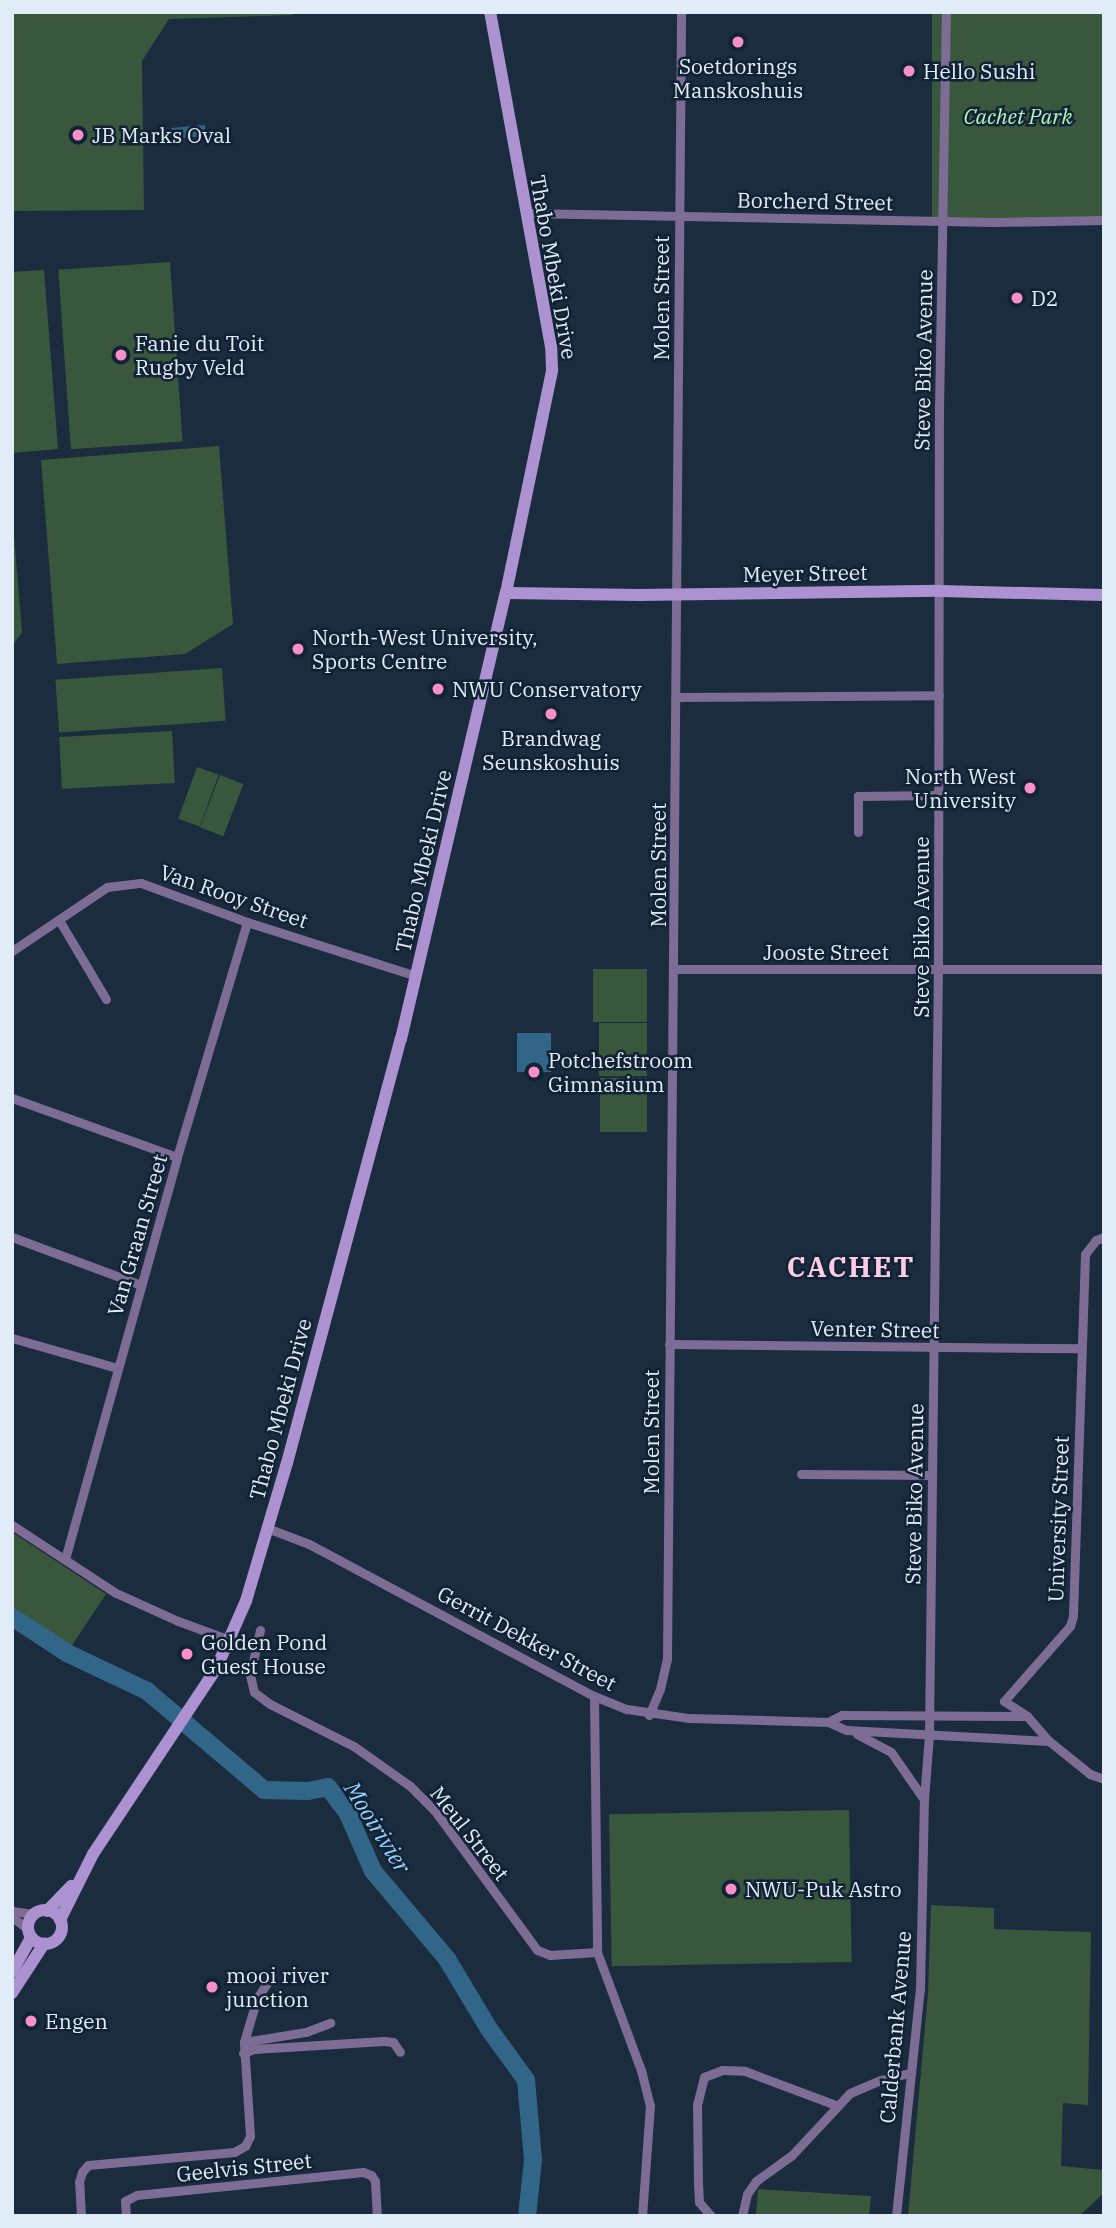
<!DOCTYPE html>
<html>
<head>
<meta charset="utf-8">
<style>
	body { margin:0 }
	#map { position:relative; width:1116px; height:2228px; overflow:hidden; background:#1b2c3f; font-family:"IBM Plex Serif",serif }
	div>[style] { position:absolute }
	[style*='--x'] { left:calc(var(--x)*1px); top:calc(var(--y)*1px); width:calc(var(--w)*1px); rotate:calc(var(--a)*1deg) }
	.green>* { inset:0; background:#39573d; transform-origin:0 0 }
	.water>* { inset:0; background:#326688; transform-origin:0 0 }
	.river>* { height:18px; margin:-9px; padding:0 9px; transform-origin:9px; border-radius:9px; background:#326688 }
	.street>* { height:9px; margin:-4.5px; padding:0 4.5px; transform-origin:4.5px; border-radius:4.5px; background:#7d6d94 }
	.secondary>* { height:12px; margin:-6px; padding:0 6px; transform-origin:6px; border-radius:6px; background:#ac92d0 }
	.secondary>.ring { margin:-6px; padding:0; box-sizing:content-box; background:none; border:12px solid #ac92d0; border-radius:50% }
	.dots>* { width:19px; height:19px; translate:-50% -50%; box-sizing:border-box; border:4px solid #122235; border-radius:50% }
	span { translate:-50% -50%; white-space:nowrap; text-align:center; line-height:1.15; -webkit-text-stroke:5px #122235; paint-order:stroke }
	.poi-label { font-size:21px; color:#e1ecf9 }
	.left { translate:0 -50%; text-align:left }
	.right { translate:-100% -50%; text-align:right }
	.park-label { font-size:21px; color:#b1f7ba; font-style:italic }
	.street-label { font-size:21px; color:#e1ecf9 }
	.water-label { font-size:23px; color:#96d2fd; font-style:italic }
	.district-label { font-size:28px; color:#fbcce3; font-weight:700; letter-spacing:2px }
	.frame { position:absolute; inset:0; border:14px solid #e1ecf9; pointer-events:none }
</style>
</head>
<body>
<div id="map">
	<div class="green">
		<div style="clip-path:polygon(12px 12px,293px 12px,293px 15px,169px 19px,142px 61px,144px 210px,12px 211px)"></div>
		<div style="left:932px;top:12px;width:172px;height:208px"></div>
		<div style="left:170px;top:262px;width:180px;height:112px;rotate:86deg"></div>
		<div style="clip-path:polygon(44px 270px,58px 449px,12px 453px,12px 272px)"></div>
		<div style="clip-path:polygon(219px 446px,233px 624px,185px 654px,57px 664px,41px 460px)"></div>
		<div style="clip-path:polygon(12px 511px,22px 632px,12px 646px)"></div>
		<div style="left:222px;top:668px;width:53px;height:167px;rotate:86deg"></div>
		<div style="left:172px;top:731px;width:52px;height:113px;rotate:87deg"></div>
		<div style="left:197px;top:767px;width:23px;height:55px;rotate:20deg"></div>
		<div style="left:220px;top:775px;width:25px;height:56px;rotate:21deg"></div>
		<div style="left:593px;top:969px;width:54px;height:53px"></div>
		<div style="left:599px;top:1023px;width:48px;height:53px"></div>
		<div style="left:600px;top:1078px;width:47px;height:54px"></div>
		<div style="clip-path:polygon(12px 1532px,106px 1594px,67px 1653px,12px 1617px)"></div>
		<div style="left:849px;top:1810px;width:152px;height:240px;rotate:89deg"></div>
		<div style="clip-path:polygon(931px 1905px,994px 1908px,994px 1929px,1091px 1932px,1088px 2105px,1063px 2103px,1061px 2166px,1104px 2170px,1104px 2193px,1079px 2216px,908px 2216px,928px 1993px)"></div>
		<div style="clip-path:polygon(758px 2189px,871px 2196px,869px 2216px,756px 2216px)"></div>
	</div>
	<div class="water">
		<div style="left:205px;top:125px;width:11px;height:34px;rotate:85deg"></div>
		<div style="left:517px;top:1033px;width:34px;height:39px"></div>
	</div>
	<div class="river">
		<div style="--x:12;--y:1617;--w:66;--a:33.2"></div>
		<div style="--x:67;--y:1653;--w:89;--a:25.4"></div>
		<div style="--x:147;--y:1691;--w:153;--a:40.2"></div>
		<div style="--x:264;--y:1790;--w:44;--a:1.3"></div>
		<div style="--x:308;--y:1791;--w:20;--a:-11"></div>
		<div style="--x:328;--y:1787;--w:34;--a:53"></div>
		<div style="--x:348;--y:1814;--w:62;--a:66.3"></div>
		<div style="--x:373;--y:1871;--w:115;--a:49.9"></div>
		<div style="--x:447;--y:1959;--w:82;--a:59"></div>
		<div style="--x:489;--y:2029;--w:63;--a:54"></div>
		<div style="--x:526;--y:2080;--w:80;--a:85"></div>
		<div style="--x:533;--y:2160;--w:56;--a:96.1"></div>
	</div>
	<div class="street">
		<div style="--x:526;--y:213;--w:468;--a:1.1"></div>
		<div style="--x:994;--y:222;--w:110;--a:-1"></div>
		<div style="--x:676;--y:697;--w:263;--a:-0.4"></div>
		<div style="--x:858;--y:832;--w:36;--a:-90"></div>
		<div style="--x:858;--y:796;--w:81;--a:-0.7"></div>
		<div style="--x:59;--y:920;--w:92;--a:59.3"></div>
		<div style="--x:12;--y:951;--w:115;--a:-34"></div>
		<div style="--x:107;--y:887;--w:34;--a:-7"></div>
		<div style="--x:141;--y:883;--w:113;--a:20.2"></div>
		<div style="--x:247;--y:922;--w:177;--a:17.7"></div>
		<div style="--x:675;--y:969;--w:429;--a:0"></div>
		<div style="--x:12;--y:1098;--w:175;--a:19.7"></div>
		<div style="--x:12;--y:1237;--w:138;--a:20.4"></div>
		<div style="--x:1104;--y:1237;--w:9;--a:159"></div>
		<div style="--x:1096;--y:1240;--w:18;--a:128"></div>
		<div style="--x:1085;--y:1254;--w:362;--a:91.9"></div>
		<div style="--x:1073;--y:1616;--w:10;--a:107"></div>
		<div style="--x:1070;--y:1626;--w:100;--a:131.3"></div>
		<div style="--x:1004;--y:1701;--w:27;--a:33"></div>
		<div style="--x:1027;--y:1716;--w:33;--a:49"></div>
		<div style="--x:1049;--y:1741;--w:53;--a:38.8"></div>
		<div style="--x:1090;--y:1774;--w:15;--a:20"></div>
		<div style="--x:12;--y:1338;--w:109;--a:15.9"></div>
		<div style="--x:669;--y:1344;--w:412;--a:0.6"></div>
		<div style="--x:801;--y:1474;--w:131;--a:0.4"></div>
		<div style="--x:12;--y:1525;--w:124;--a:33.2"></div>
		<div style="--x:116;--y:1593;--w:68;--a:24.3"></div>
		<div style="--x:178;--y:1621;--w:55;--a:20.1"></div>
		<div style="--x:267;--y:1528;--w:45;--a:20.9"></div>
		<div style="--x:309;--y:1544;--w:323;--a:28.1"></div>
		<div style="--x:594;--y:1696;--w:35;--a:22"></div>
		<div style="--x:627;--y:1709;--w:63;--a:8.3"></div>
		<div style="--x:689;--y:1718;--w:139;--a:1.6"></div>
		<div style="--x:828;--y:1722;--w:20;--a:24"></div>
		<div style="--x:846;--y:1730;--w:203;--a:3.1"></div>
		<div style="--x:65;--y:1559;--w:417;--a:-74.4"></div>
		<div style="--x:177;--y:1157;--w:245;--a:-73.4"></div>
		<div style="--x:260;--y:1630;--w:46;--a:102.5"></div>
		<div style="--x:250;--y:1675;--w:17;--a:77"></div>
		<div style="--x:254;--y:1692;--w:20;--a:37"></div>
		<div style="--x:270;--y:1704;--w:95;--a:26.8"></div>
		<div style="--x:355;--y:1747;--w:67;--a:35.3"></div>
		<div style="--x:410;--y:1786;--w:35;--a:45"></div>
		<div style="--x:435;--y:1811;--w:172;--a:53.7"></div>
		<div style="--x:537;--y:1950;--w:14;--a:21"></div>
		<div style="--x:550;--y:1955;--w:47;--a:-3.7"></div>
		<div style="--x:594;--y:1696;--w:256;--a:89.3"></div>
		<div style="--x:597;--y:1952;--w:126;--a:69.6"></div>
		<div style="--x:641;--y:2070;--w:36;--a:76"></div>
		<div style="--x:650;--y:2105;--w:111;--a:94.1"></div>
		<div style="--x:649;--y:1715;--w:28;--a:-67"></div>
		<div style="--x:660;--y:1689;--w:31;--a:-77"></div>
		<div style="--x:667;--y:1659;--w:1647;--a:-89.51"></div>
		<div style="--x:828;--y:1722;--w:16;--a:-27"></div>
		<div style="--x:842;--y:1715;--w:185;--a:0.3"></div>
		<div style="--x:857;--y:1734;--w:38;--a:28"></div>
		<div style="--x:891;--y:1752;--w:56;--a:55.2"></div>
		<div style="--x:12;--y:1911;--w:22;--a:8"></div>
		<div style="--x:12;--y:1917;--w:20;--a:37"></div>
		<div style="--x:244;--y:2042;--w:63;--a:-9.2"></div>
		<div style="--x:306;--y:2032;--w:26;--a:-21"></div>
		<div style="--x:243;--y:2053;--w:12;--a:-20"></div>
		<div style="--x:254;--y:2049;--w:130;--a:-3.5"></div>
		<div style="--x:384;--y:2041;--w:9;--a:6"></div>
		<div style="--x:393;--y:2042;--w:12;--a:55"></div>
		<div style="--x:81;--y:2216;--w:34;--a:-93"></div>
		<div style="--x:79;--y:2182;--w:10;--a:-73"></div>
		<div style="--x:82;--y:2172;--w:9;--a:-49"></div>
		<div style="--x:88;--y:2165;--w:147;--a:-5.1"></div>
		<div style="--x:234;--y:2152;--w:13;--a:-29"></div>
		<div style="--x:245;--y:2146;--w:11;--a:-63"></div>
		<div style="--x:250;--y:2136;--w:94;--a:-93.7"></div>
		<div style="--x:244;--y:2042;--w:46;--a:-73.5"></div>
		<div style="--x:257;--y:1998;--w:22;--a:-56"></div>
		<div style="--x:126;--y:2216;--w:15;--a:-94"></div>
		<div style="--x:125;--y:2201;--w:13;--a:-27"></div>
		<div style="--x:137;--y:2195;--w:227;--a:-5.8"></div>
		<div style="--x:363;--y:2172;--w:9;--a:21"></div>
		<div style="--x:371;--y:2175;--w:7;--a:56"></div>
		<div style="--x:375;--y:2181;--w:35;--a:87"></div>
		<div style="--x:711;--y:2216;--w:18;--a:-131"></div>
		<div style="--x:699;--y:2202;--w:19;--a:-93"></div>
		<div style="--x:698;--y:2183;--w:78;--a:-90.7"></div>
		<div style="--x:697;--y:2105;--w:29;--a:-76"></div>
		<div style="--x:704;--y:2077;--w:19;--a:-21"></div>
		<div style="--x:722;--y:2070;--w:23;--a:2"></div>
		<div style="--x:745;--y:2071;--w:99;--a:20.6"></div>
		<div style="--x:742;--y:2216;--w:23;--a:-77"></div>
		<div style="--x:747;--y:2194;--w:16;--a:-55"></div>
		<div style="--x:756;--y:2181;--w:44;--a:-35.8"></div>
		<div style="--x:792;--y:2155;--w:85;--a:-46.9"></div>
		<div style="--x:850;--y:2093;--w:34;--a:-23"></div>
		<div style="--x:881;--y:2080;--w:30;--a:-14"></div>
		<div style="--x:896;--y:2216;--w:228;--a:-84"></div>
		<div style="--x:920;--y:1989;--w:190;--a:-88.8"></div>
		<div style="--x:924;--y:1799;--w:63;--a:-85.5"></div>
		<div style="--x:929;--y:1736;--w:766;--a:-89.33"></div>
		<div style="--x:938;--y:970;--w:561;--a:-89.9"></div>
		<div style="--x:939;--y:409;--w:397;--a:-89"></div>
	</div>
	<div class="secondary">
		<div style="--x:506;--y:593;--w:133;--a:0.9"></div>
		<div style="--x:639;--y:595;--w:301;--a:-0.8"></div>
		<div style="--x:940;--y:591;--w:164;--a:1.4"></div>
		<div class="ring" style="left:28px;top:1910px;width:22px;height:22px"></div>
		<div style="--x:47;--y:1911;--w:35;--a:-46"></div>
		<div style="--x:60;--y:1920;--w:74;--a:-63.4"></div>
		<div style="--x:93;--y:1854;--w:222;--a:-56.4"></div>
		<div style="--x:216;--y:1669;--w:74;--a:-66.2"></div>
		<div style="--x:246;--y:1601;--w:144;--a:-73.5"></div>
		<div style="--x:287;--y:1463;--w:439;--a:-75"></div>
		<div style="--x:401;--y:1039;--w:458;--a:-76.8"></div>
		<div style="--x:506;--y:593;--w:228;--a:-78.3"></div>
		<div style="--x:552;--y:370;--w:23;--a:-92"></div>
		<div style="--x:551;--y:347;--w:341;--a:-100.3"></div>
		<div style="--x:12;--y:1972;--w:39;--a:-61"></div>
		<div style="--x:12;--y:1993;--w:59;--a:-56.9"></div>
	</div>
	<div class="dots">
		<div style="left:738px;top:42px;background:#f98fc8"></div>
		<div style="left:909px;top:71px;background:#f98fc8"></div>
		<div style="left:78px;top:135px;background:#f98fc8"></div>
		<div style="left:1017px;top:298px;background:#f98fc8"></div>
		<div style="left:121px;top:355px;background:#f98fc8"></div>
		<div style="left:298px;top:649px;background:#f98fc8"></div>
		<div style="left:438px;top:689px;background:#f98fc8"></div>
		<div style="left:551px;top:714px;background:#f98fc8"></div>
		<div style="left:1030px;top:788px;background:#f98fc8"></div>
		<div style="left:534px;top:1072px;background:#f98fc8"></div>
		<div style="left:187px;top:1654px;background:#f98fc8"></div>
		<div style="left:731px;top:1889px;background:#f98fc8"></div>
		<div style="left:212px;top:1987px;background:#f98fc8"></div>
		<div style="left:31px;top:2021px;background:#f98fc8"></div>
	</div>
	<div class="poi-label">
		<span style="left:738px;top:78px">Soetdorings<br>Manskoshuis</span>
		<span class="left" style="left:923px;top:71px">Hello Sushi</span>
		<span class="left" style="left:92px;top:135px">JB Marks Oval</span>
		<span class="left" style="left:1031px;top:298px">D2</span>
		<span class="left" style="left:135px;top:355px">Fanie du Toit<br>Rugby Veld</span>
		<span class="left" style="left:312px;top:649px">North-West University,<br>Sports Centre</span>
		<span class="left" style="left:452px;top:689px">NWU Conservatory</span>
		<span style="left:551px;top:750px">Brandwag<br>Seunskoshuis</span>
		<span class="right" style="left:1016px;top:788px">North West<br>University</span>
		<span class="left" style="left:548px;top:1072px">Potchefstroom<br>Gimnasium</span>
		<span class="left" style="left:201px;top:1654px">Golden Pond<br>Guest House</span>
		<span class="left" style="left:745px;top:1889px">NWU-Puk Astro</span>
		<span class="left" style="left:226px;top:1987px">mooi river<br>junction</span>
		<span class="left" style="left:45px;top:2021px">Engen</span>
	</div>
	<div class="park-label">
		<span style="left:1018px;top:116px">Cachet Park</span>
	</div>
	<div class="street-label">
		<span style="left:815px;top:201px;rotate:1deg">Borcherd Street</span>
		<span style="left:554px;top:267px;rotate:80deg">Thabo Mbeki Drive</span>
		<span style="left:661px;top:298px;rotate:-90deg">Molen Street</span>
		<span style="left:923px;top:360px;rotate:-89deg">Steve Biko Avenue</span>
		<span style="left:805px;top:573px;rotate:-1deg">Meyer Street</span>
		<span style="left:423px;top:861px;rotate:-77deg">Thabo Mbeki Drive</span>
		<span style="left:658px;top:865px;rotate:-90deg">Molen Street</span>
		<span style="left:234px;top:896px;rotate:19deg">Van Rooy Street</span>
		<span style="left:921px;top:927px;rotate:-90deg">Steve Biko Avenue</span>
		<span style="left:826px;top:952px">Jooste Street</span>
		<span style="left:137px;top:1235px;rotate:-74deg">Van Graan Street</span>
		<span style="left:875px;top:1329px;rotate:1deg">Venter Street</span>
		<span style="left:280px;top:1409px;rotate:-75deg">Thabo Mbeki Drive</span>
		<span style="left:651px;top:1432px;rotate:-90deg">Molen Street</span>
		<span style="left:914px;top:1494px;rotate:-89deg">Steve Biko Avenue</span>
		<span style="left:1058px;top:1519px;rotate:-88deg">University Street</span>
		<span style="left:527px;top:1638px;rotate:28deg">Gerrit Dekker Street</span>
		<span style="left:470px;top:1833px;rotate:52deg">Meul Street</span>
		<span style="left:895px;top:2027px;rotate:-85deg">Calderbank Avenue</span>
		<span style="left:244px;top:2167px;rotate:-6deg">Geelvis Street</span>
	</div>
	<div class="water-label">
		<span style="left:378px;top:1827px;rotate:58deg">Mooirivier</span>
	</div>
	<div class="district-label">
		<span style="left:851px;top:1267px">CACHET</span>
	</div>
	<div class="frame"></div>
</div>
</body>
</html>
